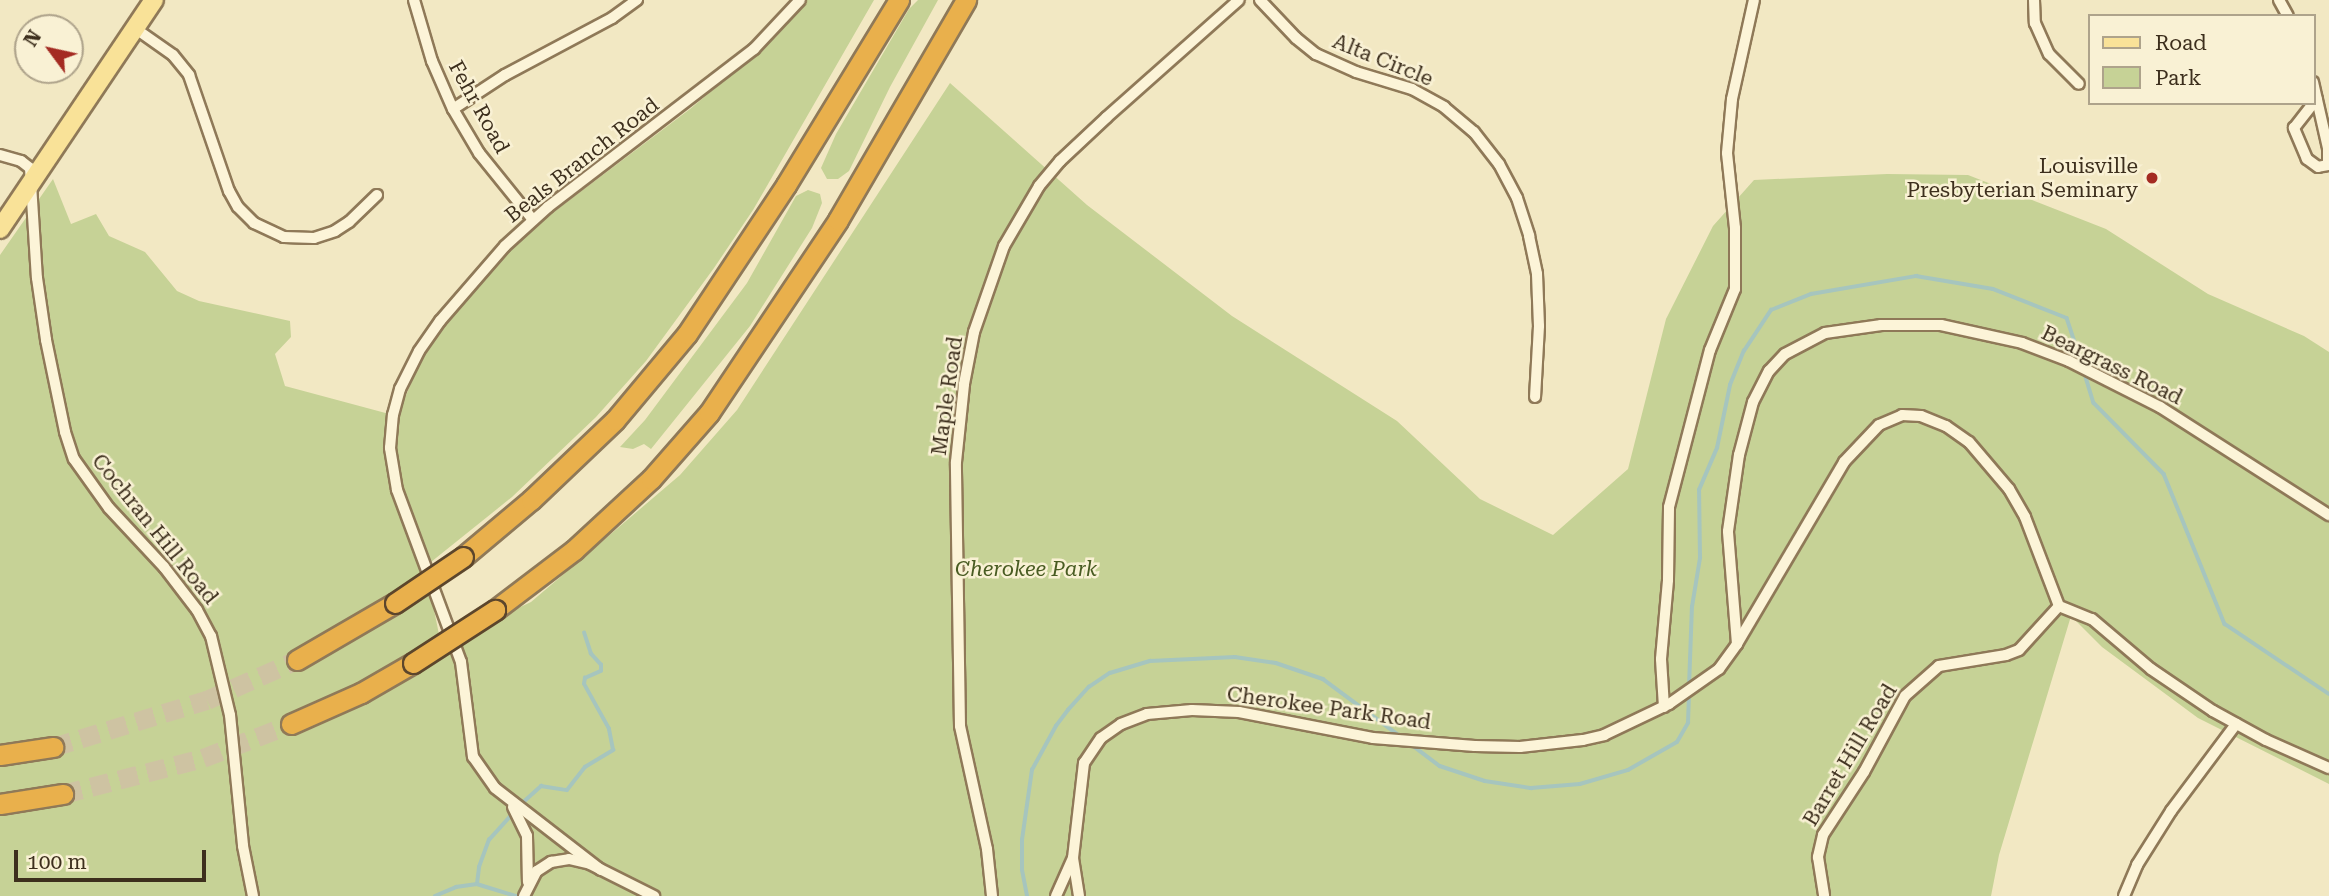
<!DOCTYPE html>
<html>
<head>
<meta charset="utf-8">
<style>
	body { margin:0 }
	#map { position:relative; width:2329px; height:896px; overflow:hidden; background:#f2e8c3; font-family:"Roboto Serif",serif }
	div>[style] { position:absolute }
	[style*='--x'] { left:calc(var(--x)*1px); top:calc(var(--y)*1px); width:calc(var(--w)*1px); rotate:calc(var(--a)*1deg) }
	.green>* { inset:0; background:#c6d296 }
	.stream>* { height:3.5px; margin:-1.75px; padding:0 1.75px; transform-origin:1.75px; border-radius:1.75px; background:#a6c5be }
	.highway-tunnel>* { height:19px; margin-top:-9.5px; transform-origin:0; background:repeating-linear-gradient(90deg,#cec3a2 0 19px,transparent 0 29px) }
	.roads { filter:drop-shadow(2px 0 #8f7958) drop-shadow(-2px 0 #8f7958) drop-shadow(0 2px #8f7958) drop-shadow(0 -2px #8f7958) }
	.street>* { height:10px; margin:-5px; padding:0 5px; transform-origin:5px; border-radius:5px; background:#fcf4d8 }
	.primary>* { height:18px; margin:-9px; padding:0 9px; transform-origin:9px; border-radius:9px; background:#f9e298 }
	.highway>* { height:19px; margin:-9.5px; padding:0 9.5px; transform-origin:9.5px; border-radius:9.5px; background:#e9b04c }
	.bridges { filter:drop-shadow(2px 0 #5c462c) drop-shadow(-2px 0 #5c462c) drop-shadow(0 2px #5c462c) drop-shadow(0 -2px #5c462c) }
	.highway-bridge>* { height:19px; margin:-9.5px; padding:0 9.5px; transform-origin:9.5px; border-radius:9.5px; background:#e9b04c }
	.dots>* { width:19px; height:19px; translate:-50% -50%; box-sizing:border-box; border:4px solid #f9f1d4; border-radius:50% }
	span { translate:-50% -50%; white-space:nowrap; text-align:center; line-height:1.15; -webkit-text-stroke:5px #f9f1d4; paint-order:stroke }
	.street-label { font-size:21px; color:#3d2f1d }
	.poi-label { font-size:21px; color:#3d2f1d }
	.right { translate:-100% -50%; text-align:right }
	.park-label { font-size:21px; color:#495c22; font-style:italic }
	.legend { position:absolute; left:2088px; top:14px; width:228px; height:91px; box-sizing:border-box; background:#f9f1d4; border:2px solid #aea38b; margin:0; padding:9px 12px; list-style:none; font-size:21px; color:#3d2f1d }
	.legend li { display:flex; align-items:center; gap:14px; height:35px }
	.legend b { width:35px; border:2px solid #aea38b }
	.north { position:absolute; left:14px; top:14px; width:70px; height:70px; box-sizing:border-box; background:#f9f1d4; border:2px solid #aea38b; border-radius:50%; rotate:303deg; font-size:19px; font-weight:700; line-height:28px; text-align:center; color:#3d2f1d }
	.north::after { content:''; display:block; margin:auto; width:24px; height:32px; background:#a42b22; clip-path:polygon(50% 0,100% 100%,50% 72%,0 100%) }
	.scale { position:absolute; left:14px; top:850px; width:192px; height:32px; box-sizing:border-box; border:4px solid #3d2f1d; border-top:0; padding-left:9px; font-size:21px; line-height:24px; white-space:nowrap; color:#3d2f1d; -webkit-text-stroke:5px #f9f1d4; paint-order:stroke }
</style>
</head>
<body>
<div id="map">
	<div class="green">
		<div style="clip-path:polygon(804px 0,874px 0,753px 210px,714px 268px,646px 361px,596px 417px,512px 497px,431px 562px,419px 537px,441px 644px,531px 602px,680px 475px,737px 410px,950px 83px,1087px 205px,1232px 316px,1397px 421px,1480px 499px,1553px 535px,1628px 469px,1666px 319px,1713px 226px,1754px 180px,1887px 174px,1968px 175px,2106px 229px,2208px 294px,2304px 336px,2329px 352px,2329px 784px,2198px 718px,2102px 647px,2071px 616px,1999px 855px,1991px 896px,0 896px,0 255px,53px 179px,71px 224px,96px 214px,109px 236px,145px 252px,177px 291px,199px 301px,290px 321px,291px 337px,275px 354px,285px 386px,393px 415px,395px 421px,424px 353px,452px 314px,530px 230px,690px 109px,776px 37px)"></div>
		<div style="clip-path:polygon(918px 0,938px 0,890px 87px,849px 171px,838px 179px,827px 179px,821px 168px,836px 134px,909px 9px)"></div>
		<div style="clip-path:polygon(808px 190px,820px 194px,822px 203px,812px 228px,750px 326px,651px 449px,644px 444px,633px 449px,620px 447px,645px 420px,747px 283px,796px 196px)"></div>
	</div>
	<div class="stream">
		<div style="--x:2085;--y:374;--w:30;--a:73"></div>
		<div style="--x:2094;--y:403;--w:100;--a:45.4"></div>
		<div style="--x:2164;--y:474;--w:162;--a:67.9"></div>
		<div style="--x:2225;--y:624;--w:125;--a:33.9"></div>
		<div style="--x:1689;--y:687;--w:80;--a:-87.9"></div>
		<div style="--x:1692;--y:607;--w:50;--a:-80.7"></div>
		<div style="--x:1700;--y:558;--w:68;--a:-90.8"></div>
		<div style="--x:1699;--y:490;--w:46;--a:-66.8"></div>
		<div style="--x:1717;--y:448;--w:64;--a:-78.3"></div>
		<div style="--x:1730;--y:385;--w:37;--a:-68"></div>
		<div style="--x:1744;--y:351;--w:49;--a:-56.6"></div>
		<div style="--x:1771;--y:310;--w:43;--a:-21.8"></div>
		<div style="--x:1811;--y:294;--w:107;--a:-9.7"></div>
		<div style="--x:1916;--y:276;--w:78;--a:9.6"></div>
		<div style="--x:1993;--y:289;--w:79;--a:21.4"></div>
		<div style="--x:2067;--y:318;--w:47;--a:71.6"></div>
		<div style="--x:1412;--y:745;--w:35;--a:37"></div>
		<div style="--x:1440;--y:766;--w:47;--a:18.4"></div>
		<div style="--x:1485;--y:781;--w:47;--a:8.7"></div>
		<div style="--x:1531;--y:788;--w:49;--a:-4.7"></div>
		<div style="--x:1580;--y:784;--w:50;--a:-16.3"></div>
		<div style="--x:1628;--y:770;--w:56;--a:-29.7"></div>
		<div style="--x:1677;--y:742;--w:22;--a:-60"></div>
		<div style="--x:1688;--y:723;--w:29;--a:-88"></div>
		<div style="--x:519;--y:806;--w:30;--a:-42"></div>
		<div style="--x:541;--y:786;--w:26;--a:9"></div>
		<div style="--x:567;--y:790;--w:29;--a:-52"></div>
		<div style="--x:585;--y:767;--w:33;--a:-31"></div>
		<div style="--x:613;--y:750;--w:21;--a:-101"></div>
		<div style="--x:609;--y:729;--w:51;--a:-119.1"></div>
		<div style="--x:584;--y:684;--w:6;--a:-81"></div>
		<div style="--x:585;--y:678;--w:17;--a:-24"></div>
		<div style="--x:601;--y:671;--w:6;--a:-90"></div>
		<div style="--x:601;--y:665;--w:15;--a:-132"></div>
		<div style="--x:591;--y:654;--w:22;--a:-108"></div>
		<div style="--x:477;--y:884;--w:17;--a:-83"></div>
		<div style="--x:479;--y:867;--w:29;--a:-70"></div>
		<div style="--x:489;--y:840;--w:38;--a:-48"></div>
		<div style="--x:435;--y:896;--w:23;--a:-23"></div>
		<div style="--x:456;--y:887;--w:21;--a:-8"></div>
		<div style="--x:477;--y:884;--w:41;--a:17.1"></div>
		<div style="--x:1027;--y:896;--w:26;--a:-101"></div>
		<div style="--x:1022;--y:870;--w:30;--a:-90"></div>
		<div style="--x:1022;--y:840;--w:71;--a:-81.9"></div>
		<div style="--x:1032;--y:770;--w:50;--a:-61.4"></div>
		<div style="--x:1056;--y:726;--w:20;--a:-53"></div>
		<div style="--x:1068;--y:710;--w:31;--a:-48"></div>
		<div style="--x:1089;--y:687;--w:25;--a:-34"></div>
		<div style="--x:1110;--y:673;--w:42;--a:-16.7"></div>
		<div style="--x:1150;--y:661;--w:85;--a:-2.7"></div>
		<div style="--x:1235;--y:657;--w:41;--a:8.3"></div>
		<div style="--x:1276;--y:663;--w:50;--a:18.8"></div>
		<div style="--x:1323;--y:679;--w:96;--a:36.5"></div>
	</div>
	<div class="highway-tunnel">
		<div style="--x:53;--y:747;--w:161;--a:-17"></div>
		<div style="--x:207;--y:700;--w:98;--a:-24"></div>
		<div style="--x:63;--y:794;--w:145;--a:-14.4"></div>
		<div style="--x:203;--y:758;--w:94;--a:-21.1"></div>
	</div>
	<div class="roads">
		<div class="street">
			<div style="--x:414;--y:0;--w:64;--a:73.6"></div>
			<div style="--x:432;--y:61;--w:52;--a:66.4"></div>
			<div style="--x:453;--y:109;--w:51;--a:59.4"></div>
			<div style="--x:479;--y:153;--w:86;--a:51.1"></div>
			<div style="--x:1260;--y:0;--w:52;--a:46.5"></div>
			<div style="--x:1296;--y:38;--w:26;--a:39"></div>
			<div style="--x:1316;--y:54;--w:44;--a:24.2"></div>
			<div style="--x:1356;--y:72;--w:59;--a:16.9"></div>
			<div style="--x:1412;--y:89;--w:37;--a:29"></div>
			<div style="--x:1444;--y:107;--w:39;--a:40"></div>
			<div style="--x:1474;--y:132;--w:41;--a:52"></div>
			<div style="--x:1499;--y:164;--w:38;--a:62"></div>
			<div style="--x:1517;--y:198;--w:40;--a:72"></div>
			<div style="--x:1529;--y:236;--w:39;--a:78"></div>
			<div style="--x:1537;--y:274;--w:52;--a:87.8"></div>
			<div style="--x:1539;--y:326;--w:71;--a:93.2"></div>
			<div style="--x:2034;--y:0;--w:23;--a:88"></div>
			<div style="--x:2035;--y:23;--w:34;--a:66"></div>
			<div style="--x:2049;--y:54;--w:42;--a:45"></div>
			<div style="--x:2279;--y:0;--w:18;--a:61"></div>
			<div style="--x:136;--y:29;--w:45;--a:35.1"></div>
			<div style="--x:173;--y:55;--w:26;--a:51"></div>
			<div style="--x:189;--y:75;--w:123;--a:71"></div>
			<div style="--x:229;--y:191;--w:18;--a:61"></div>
			<div style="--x:238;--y:207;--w:23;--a:45"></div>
			<div style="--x:254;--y:223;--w:33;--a:25"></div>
			<div style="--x:284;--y:237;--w:30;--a:2"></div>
			<div style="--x:314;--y:238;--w:22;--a:-18"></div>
			<div style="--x:335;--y:231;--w:17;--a:-33"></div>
			<div style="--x:349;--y:222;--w:39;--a:-44"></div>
			<div style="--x:2313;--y:82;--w:68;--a:77.2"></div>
			<div style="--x:2328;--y:148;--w:17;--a:90"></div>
			<div style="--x:2328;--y:165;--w:10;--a:169"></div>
			<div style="--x:2318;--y:167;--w:14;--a:-144"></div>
			<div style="--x:2307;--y:159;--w:34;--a:-113"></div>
			<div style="--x:2294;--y:128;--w:37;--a:-52"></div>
			<div style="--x:453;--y:109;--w:62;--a:-33.2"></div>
			<div style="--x:505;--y:75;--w:121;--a:-28"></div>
			<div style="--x:612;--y:18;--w:31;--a:-36"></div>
			<div style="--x:0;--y:155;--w:22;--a:16"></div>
			<div style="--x:21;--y:161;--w:11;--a:38"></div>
			<div style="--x:30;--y:168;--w:110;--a:86.4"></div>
			<div style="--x:37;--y:278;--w:63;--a:81.7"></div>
			<div style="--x:46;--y:340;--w:94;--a:78.3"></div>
			<div style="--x:65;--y:432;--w:28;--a:72"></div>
			<div style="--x:74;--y:459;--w:60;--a:54.5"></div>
			<div style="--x:109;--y:508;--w:81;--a:47"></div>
			<div style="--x:164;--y:567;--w:54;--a:52.5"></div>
			<div style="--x:197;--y:610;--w:30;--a:62"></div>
			<div style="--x:211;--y:636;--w:81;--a:76.5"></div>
			<div style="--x:230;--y:715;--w:132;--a:84.3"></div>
			<div style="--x:243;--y:846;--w:51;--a:78.7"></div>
			<div style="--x:2059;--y:606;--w:35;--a:22"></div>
			<div style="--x:2092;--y:619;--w:77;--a:40.3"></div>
			<div style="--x:2151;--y:669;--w:75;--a:34.1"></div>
			<div style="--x:2213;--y:711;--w:60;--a:28.7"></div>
			<div style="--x:2266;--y:740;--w:69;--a:24"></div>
			<div style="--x:1737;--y:644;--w:113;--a:-94.6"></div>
			<div style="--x:1728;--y:531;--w:77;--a:-81.8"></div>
			<div style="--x:1739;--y:455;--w:55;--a:-75.2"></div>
			<div style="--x:1753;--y:402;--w:35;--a:-63"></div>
			<div style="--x:1769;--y:371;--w:23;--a:-47"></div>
			<div style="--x:1785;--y:354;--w:45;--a:-27.7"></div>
			<div style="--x:1825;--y:333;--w:57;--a:-8.1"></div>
			<div style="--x:1881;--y:325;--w:60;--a:0"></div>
			<div style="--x:1941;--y:325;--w:83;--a:12.5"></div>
			<div style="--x:2022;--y:343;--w:50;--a:21"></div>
			<div style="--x:2069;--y:361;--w:102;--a:26.8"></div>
			<div style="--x:2160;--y:407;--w:201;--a:32.6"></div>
			<div style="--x:1664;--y:707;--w:48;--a:-93.6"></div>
			<div style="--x:1661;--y:659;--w:79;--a:-84.9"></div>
			<div style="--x:1668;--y:580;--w:73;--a:-89.2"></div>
			<div style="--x:1669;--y:507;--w:162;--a:-75.4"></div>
			<div style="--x:1710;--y:350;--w:66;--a:-67.7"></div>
			<div style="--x:1735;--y:289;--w:61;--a:-90"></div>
			<div style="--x:1735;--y:228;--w:75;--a:-96.1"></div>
			<div style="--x:1727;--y:153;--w:54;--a:-84.7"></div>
			<div style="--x:1732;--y:99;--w:101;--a:-77.5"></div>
			<div style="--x:513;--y:807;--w:32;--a:64"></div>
			<div style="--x:527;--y:836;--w:46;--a:88.8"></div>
			<div style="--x:601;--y:870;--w:134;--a:-142.3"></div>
			<div style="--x:495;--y:788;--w:38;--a:-125"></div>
			<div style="--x:473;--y:757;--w:96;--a:-97.2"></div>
			<div style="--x:461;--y:662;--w:184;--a:-110.4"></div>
			<div style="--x:397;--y:490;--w:43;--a:-99.5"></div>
			<div style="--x:390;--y:448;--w:33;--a:-85"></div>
			<div style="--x:393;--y:415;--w:27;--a:-75"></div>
			<div style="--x:400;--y:389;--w:42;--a:-63.4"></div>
			<div style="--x:419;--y:351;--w:37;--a:-55"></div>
			<div style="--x:440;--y:321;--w:99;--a:-49.1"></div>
			<div style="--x:505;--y:246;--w:58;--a:-42.2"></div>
			<div style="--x:548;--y:207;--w:260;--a:-37.5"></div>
			<div style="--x:754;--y:49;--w:67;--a:-46.8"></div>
			<div style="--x:524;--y:896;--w:28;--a:-63"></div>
			<div style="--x:537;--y:871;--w:17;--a:-33"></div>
			<div style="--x:551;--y:862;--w:18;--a:-9"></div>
			<div style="--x:569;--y:859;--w:22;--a:13"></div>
			<div style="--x:590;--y:864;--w:72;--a:26.6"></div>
			<div style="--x:992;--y:896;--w:47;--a:-96.1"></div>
			<div style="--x:987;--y:849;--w:126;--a:-102.4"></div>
			<div style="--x:960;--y:726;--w:264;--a:-90.9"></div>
			<div style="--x:956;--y:462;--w:78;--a:-84.1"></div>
			<div style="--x:964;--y:384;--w:53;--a:-79.1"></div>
			<div style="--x:974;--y:332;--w:91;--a:-70.8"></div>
			<div style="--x:1004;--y:246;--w:69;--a:-59.7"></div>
			<div style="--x:1039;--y:186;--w:33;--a:-50"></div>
			<div style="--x:1060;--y:161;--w:64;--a:-43.1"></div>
			<div style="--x:1107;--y:117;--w:176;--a:-41.6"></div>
			<div style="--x:1056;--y:896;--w:42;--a:-65.9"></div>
			<div style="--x:1079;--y:896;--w:38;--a:-99"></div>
			<div style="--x:1073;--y:858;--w:96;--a:-83.4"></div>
			<div style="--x:1084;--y:763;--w:30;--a:-56"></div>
			<div style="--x:1101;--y:738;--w:24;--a:-35"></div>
			<div style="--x:1121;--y:724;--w:28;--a:-21"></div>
			<div style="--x:1147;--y:714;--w:45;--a:-5.1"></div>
			<div style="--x:1192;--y:710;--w:47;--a:2.4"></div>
			<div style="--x:1239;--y:712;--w:136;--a:11"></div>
			<div style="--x:1373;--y:738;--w:102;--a:4.5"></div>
			<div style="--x:1475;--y:746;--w:45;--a:1.3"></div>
			<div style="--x:1520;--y:747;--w:63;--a:-6.3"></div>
			<div style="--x:1583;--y:740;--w:22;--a:-13"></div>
			<div style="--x:1604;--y:735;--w:72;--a:-25.5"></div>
			<div style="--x:1669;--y:704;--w:61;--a:-35"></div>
			<div style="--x:1719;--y:669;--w:31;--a:-54"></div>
			<div style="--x:1737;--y:644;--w:211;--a:-59.5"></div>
			<div style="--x:1844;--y:462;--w:51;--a:-46.6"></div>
			<div style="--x:1879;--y:425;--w:25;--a:-23"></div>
			<div style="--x:1902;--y:415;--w:19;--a:3"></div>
			<div style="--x:1921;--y:416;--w:27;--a:22"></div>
			<div style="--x:1946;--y:426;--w:28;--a:35"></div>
			<div style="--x:1969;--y:442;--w:62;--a:49.6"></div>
			<div style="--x:2009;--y:489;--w:32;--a:60"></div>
			<div style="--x:2025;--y:517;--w:95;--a:69.1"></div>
			<div style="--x:2059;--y:606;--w:59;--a:132.3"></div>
			<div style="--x:2019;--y:650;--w:14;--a:159"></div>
			<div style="--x:2006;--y:655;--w:68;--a:170.7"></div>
			<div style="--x:1939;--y:666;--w:45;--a:138.6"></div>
			<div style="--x:1905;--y:696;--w:86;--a:118.3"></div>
			<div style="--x:1864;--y:772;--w:75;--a:123.1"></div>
			<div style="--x:1823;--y:835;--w:23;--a:103"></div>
			<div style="--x:1818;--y:857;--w:39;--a:81"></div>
			<div style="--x:2124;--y:896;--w:34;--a:-67"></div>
			<div style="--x:2137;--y:865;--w:64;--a:-57.8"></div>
			<div style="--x:2171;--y:811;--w:109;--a:-53.2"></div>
		</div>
		<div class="primary">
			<div style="--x:0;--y:229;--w:276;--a:-56.1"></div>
		</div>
		<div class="highway">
			<div style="--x:463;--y:557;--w:89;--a:-40"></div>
			<div style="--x:531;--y:500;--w:116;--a:-43.6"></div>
			<div style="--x:615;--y:420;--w:112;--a:-50.1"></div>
			<div style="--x:687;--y:334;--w:179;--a:-56.4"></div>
			<div style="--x:786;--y:185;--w:217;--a:-58.6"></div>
			<div style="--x:495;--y:610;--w:99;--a:-37.2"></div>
			<div style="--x:574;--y:550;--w:105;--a:-42.7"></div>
			<div style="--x:651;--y:479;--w:88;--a:-48.7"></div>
			<div style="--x:709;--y:413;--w:232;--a:-56.2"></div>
			<div style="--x:838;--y:220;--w:255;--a:-59.8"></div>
			<div style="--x:297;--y:660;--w:113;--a:-30.2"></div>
			<div style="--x:291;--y:724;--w:77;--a:-23.9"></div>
			<div style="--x:361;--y:693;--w:60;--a:-30"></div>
			<div style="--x:0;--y:755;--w:54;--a:-8.6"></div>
			<div style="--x:0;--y:804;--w:64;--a:-9"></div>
		</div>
	</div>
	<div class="bridges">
		<div class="highway-bridge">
			<div style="--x:395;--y:603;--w:82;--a:-34.1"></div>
			<div style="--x:413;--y:663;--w:98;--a:-32.9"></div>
		</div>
	</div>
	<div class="dots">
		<div style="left:2152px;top:178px;background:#a42b22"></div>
	</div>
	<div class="street-label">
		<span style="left:1383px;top:60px;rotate:22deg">Alta Circle</span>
		<span style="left:479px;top:107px;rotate:61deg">Fehr Road</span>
		<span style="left:582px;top:160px;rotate:-38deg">Beals Branch Road</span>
		<span style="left:2112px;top:365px;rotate:26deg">Beargrass Road</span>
		<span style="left:947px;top:396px;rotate:-82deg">Maple Road</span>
		<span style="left:155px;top:529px;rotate:51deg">Cochran Hill Road</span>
		<span style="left:1329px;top:708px;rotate:8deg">Cherokee Park Road</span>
		<span style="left:1850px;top:755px;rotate:-59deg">Barret Hill Road</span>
	</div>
	<div class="poi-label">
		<span class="right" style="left:2138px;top:178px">Louisville<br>Presbyterian Seminary</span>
	</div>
	<div class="park-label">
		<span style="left:1026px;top:569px">Cherokee Park</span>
	</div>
	<ul class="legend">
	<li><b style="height:9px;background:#f9e298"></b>Road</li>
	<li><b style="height:19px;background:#c6d296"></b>Park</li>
	</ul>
	<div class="north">N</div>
	<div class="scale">100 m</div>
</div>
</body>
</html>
